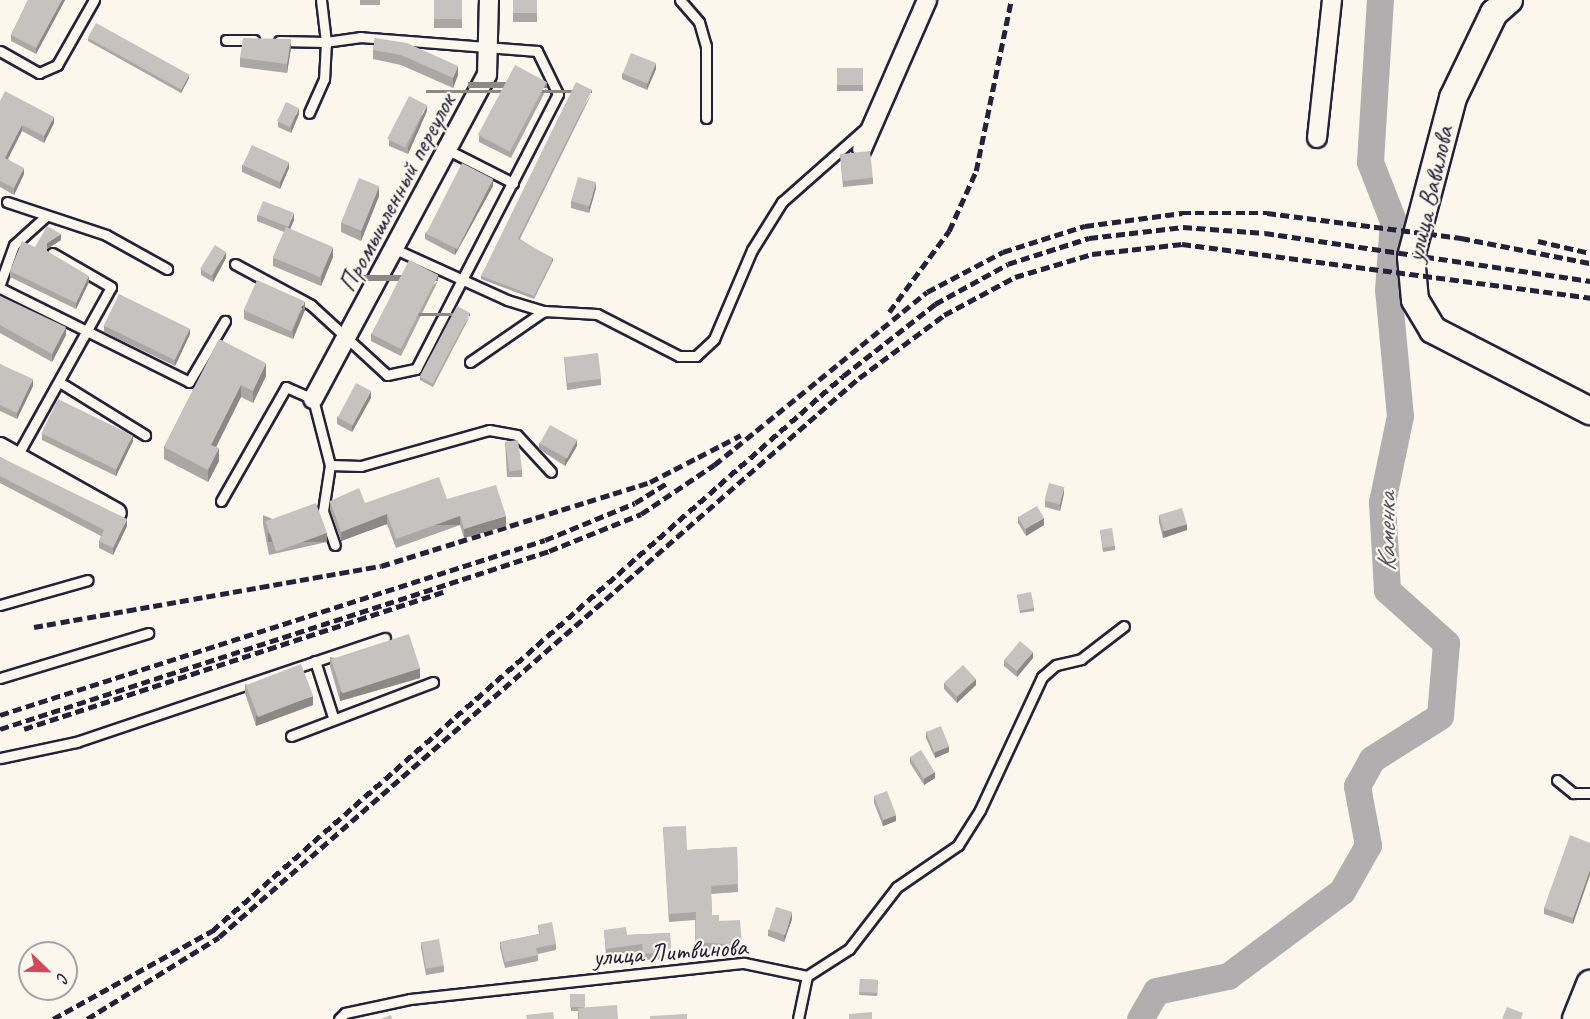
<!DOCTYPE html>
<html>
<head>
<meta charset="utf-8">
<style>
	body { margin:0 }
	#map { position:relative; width:1590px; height:1019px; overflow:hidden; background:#fbf7ec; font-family:Caveat,sans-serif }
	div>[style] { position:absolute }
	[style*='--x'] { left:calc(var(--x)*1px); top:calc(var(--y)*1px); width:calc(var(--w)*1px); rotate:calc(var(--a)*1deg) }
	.river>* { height:27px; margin:-13.5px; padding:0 13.5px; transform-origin:13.5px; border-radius:13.5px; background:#b1aeb0 }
	.roads { filter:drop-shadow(2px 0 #22223b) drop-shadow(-2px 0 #22223b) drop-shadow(0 2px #22223b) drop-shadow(0 -2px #22223b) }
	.service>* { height:9px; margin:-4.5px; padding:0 4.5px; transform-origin:4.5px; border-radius:4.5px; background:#fbf7ec }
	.minor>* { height:18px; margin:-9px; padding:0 9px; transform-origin:9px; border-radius:9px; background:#fbf7ec }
	.secondary>* { height:26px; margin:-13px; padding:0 13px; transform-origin:13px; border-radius:13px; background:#fbf7ec }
	.rail>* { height:4.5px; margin-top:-2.25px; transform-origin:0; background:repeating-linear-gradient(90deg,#22223b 0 9px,transparent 0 13.5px) }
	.wall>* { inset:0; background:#aaa7a5; transform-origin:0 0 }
	.shaded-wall>* { inset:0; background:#8b8886; transform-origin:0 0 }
	.building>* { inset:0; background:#c6c2c0; transform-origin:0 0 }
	span { translate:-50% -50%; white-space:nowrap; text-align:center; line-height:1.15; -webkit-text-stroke:4.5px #fbf7ec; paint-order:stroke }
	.street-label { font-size:26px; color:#22223b }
	.water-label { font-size:27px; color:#545364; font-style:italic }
	.north { position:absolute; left:18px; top:941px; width:60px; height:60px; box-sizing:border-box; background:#fbf7ec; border:2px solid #a4a2a5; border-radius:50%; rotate:113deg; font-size:16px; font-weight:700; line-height:24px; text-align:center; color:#22223b }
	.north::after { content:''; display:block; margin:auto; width:21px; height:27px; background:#d1495b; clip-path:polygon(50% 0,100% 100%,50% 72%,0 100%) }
</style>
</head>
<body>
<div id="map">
	<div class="river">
		<div style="--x:1140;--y:1019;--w:32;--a:-60"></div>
		<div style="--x:1156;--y:991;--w:74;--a:-11.8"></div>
		<div style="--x:1228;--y:976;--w:142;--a:-36.7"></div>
		<div style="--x:1342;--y:891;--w:53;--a:-60.5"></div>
		<div style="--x:1368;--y:845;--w:60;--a:-100.6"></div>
		<div style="--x:1357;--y:786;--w:31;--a:-61"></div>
		<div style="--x:1372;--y:759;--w:80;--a:-32.3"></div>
		<div style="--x:1440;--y:716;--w:73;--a:-85.3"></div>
		<div style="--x:1446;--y:643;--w:79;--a:-138.1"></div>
		<div style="--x:1387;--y:590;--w:88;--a:-93.3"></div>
		<div style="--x:1382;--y:502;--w:88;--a:-78.2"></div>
		<div style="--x:1400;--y:416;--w:127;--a:-95.4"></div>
		<div style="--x:1388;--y:290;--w:69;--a:-85.9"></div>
		<div style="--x:1393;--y:221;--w:63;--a:-111.3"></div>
		<div style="--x:1370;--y:162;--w:162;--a:-86.5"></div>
	</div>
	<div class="roads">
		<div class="service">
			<div style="--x:680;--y:0;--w:29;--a:49"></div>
			<div style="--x:699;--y:22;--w:25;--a:74"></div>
			<div style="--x:706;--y:46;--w:72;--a:90"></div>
			<div style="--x:226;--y:40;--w:28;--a:0"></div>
			<div style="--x:279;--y:41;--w:47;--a:1.2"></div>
			<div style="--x:326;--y:42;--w:37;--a:93"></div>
			<div style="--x:324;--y:79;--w:37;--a:114"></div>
			<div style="--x:0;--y:51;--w:45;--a:29.4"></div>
			<div style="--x:39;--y:73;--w:20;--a:-24"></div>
			<div style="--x:57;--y:65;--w:75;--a:-60.4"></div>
			<div style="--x:448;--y:150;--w:73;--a:26.9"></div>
			<div style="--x:7;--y:202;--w:104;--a:18.4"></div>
			<div style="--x:106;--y:235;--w:70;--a:29.1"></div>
			<div style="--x:397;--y:250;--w:121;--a:24.4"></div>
			<div style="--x:507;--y:300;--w:39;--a:17"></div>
			<div style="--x:544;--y:311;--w:53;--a:3.2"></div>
			<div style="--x:597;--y:314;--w:92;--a:27.1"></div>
			<div style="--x:679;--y:356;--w:17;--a:0"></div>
			<div style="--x:696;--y:356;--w:25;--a:-43"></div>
			<div style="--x:714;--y:339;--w:97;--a:-66.9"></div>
			<div style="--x:752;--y:250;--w:57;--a:-58"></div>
			<div style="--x:782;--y:202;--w:115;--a:-41.5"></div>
			<div style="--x:235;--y:264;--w:86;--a:28.3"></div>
			<div style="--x:311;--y:305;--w:103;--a:42.6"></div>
			<div style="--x:387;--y:375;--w:30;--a:-12"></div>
			<div style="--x:416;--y:369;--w:309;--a:-62.7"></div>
			<div style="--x:558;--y:94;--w:48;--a:-116"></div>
			<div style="--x:537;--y:51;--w:177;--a:-175.5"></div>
			<div style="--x:361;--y:37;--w:35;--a:172"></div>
			<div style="--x:326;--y:42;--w:42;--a:-96.8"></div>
			<div style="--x:0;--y:284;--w:41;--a:-70.3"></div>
			<div style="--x:14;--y:245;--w:42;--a:-42.1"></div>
			<div style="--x:0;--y:288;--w:211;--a:26.4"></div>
			<div style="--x:189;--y:382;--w:71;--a:-59.5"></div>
			<div style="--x:470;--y:362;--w:90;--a:-34.6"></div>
			<div style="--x:61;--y:383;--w:99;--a:31.8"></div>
			<div style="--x:17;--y:456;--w:193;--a:-60.9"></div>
			<div style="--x:111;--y:287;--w:68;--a:-150"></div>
			<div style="--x:330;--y:465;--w:47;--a:98.7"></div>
			<div style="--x:323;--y:511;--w:36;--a:71"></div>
			<div style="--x:221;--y:501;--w:131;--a:-60.3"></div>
			<div style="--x:286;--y:387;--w:30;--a:24"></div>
			<div style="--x:313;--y:399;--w:68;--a:75.6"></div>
			<div style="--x:330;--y:465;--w:31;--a:2"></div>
			<div style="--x:361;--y:466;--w:133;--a:-15.7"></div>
			<div style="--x:489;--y:430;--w:28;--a:10"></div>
			<div style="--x:517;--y:435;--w:50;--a:47.4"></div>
			<div style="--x:0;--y:605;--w:91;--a:-15.9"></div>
			<div style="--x:315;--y:661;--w:59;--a:72.2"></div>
			<div style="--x:0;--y:678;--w:155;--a:-16.9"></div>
			<div style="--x:291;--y:736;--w:152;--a:-20.8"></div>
			<div style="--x:0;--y:758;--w:78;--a:-11.9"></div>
			<div style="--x:76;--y:742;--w:326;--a:-18.6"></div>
			<div style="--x:1557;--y:780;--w:21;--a:39"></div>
			<div style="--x:1573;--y:793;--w:17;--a:0"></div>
			<div style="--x:339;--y:1019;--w:8;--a:-45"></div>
			<div style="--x:345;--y:1013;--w:66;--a:-12.2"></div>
			<div style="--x:410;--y:999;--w:336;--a:-6.2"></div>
			<div style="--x:744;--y:963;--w:64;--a:11.7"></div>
			<div style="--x:807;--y:976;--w:50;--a:-32.7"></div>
			<div style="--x:849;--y:949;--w:78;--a:-52.3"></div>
			<div style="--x:897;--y:887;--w:74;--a:-34.5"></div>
			<div style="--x:958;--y:845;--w:41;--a:-57.8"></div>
			<div style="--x:980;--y:810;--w:147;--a:-65"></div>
			<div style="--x:1042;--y:677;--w:18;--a:-41"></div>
			<div style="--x:1056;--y:665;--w:26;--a:-13"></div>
			<div style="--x:1081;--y:659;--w:54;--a:-37.5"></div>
			<div style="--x:798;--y:1019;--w:44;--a:-78.2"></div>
		</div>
		<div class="minor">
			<div style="--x:1317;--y:138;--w:139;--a:-83.8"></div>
			<div style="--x:862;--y:149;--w:163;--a:-66.4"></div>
			<div style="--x:313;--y:399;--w:368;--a:-61.8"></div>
			<div style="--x:487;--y:75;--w:75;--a:-88.5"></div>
			<div style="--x:0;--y:447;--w:134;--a:29.4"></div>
		</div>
		<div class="secondary">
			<div style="--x:1509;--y:0;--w:20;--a:139"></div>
			<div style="--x:1494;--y:13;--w:94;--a:115.8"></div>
			<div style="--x:1453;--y:98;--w:164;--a:104.8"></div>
			<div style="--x:1411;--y:257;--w:43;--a:84.7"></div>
			<div style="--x:1415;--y:300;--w:35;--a:59"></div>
			<div style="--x:1433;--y:330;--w:177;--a:27.3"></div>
			<div style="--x:1576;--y:1019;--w:38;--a:-68"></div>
		</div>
	</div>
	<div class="rail">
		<div style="--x:1538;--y:241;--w:53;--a:13"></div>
		<div style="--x:889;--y:312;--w:101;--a:-53.5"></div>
		<div style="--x:949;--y:231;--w:66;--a:-65.8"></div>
		<div style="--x:976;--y:171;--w:175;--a:-78.4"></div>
		<div style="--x:34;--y:627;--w:352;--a:-10"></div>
		<div style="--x:381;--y:566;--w:282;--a:-17.3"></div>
		<div style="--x:650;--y:482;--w:102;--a:-27.3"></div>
		<div style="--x:0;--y:715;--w:572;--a:-17.8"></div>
		<div style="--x:545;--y:540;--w:97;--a:-22.3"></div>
		<div style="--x:635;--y:503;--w:38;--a:-32"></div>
		<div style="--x:0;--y:729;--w:577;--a:-17.96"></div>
		<div style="--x:549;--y:551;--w:99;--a:-21.9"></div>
		<div style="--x:641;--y:514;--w:88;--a:-33.9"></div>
		<div style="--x:714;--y:465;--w:274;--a:-39.1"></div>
		<div style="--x:927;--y:292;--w:86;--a:-27.8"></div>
		<div style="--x:1003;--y:252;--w:86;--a:-17.6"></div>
		<div style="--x:1085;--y:226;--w:98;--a:-7.6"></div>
		<div style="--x:1182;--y:213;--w:85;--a:0"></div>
		<div style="--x:1267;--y:213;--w:196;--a:7.3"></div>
		<div style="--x:1461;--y:238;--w:131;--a:11"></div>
		<div style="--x:24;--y:729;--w:441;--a:-18.1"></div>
		<div style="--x:53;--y:1019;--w:182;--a:-29"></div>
		<div style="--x:212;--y:931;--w:840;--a:-41.33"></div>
		<div style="--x:843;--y:376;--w:117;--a:-38"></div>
		<div style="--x:935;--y:304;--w:83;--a:-28.7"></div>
		<div style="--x:1008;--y:264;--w:85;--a:-17.8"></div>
		<div style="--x:1089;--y:238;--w:95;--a:-6.7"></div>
		<div style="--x:1183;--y:227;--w:82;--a:4.2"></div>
		<div style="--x:1265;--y:233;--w:329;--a:8.4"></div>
		<div style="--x:87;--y:1019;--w:155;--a:-31.8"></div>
		<div style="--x:219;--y:937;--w:850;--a:-41.14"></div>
		<div style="--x:859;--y:378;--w:106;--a:-36.5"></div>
		<div style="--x:944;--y:315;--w:81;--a:-28.2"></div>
		<div style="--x:1015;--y:277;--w:80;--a:-16.6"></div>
		<div style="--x:1092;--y:254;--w:91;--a:-6.3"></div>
		<div style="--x:1182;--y:244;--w:412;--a:7.5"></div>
	</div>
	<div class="wall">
		<div style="clip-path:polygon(28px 0,65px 0,36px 54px,11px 41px,11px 35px)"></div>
		<div style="left:360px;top:0;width:20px;height:5px"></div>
		<div style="left:434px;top:0;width:28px;height:28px"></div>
		<div style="left:513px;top:0;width:24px;height:22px"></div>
		<div style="clip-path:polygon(88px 38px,189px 78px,181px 93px,88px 41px)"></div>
		<div style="clip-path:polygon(375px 38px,458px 75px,453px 88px,401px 65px,373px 59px,373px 50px)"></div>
		<div style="clip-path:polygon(291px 48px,287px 73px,240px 67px,240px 58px)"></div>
		<div style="left:837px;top:68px;width:26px;height:23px"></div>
		<div style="clip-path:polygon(656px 69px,647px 90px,622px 79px,622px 73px)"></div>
		<div style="clip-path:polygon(547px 88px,511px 158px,479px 142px,479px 135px)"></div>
		<div style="clip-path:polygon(592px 93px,520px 239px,553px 261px,534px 299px,481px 279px,481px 276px)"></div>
		<div style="clip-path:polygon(0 101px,54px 123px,44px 143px,22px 131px,8px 159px,24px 174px,14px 195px,0 187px)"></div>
		<div style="clip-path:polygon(427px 111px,408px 154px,389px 146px,389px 140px)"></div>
		<div style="clip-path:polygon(299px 114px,291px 133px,278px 127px,278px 121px)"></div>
		<div style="clip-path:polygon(840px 154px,873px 178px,873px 184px,843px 187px)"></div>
		<div style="clip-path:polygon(242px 165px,289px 168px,280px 189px,242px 172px)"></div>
		<div style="clip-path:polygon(493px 186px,455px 255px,425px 239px,425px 233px)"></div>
		<div style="clip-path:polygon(596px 188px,589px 213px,571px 208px,571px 201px)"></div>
		<div style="clip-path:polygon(379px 196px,361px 241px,341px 232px,341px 223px)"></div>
		<div style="clip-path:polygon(257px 215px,294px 220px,290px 229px,333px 257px,321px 286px,273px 266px,273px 257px,284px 232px,257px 221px)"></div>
		<div style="clip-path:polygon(61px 240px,47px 249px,47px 251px,89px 282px,76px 309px,10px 277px,10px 271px,35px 247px)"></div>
		<div style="clip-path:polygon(226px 258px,213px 282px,201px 275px,201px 269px)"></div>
		<div style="clip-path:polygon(438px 281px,401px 356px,371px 341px,371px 334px)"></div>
		<div style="clip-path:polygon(0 296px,66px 335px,52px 362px,0 333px)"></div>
		<div style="clip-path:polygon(244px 310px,305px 310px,293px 339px,244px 319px)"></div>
		<div style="clip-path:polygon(470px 316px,433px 387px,420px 380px,420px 377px)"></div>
		<div style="clip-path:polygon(104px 326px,190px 334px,175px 366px,104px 332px)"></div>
		<div style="clip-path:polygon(219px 339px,266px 376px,253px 403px,241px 397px,216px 447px,219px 461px,208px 482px,164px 459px,164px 447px)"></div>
		<div style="clip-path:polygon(564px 357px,601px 379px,601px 385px,567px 390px)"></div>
		<div style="clip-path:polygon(0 364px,33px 386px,17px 419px,0 411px)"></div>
		<div style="clip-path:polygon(371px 398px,352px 432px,337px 424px,337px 417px)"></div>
		<div style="clip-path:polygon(42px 434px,133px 441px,116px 476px,42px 440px)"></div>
		<div style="clip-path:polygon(505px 441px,522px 470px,522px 477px,507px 477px)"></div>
		<div style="clip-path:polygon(539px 443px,577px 446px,565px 466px,539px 449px)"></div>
		<div style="clip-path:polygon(0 457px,127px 526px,113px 555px,99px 548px,99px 541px,101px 536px,0 483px)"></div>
		<div style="clip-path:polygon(1064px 493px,1060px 511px,1045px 507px,1045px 501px)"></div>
		<div style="clip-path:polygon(447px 499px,506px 526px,464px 538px,460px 525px,396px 548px,387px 524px,341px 541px,330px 510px,330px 501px,365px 503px)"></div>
		<div style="clip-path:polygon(263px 515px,327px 542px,269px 555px,263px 524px)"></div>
		<div style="clip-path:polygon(1159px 515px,1187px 530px,1163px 538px,1159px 522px)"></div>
		<div style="clip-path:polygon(1018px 517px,1044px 525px,1026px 536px,1018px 523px)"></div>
		<div style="clip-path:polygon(1100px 530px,1115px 546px,1115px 550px,1103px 552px)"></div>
		<div style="clip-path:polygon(1017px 595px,1034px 608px,1034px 611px,1020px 613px)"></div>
		<div style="clip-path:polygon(330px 657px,420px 678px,340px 701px,330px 666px)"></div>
		<div style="clip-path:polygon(1033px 658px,1017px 677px,1004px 666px,1004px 660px)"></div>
		<div style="clip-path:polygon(944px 683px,976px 685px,957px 703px,944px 689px)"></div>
		<div style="clip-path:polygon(245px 684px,313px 705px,256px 726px,245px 693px)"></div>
		<div style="clip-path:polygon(926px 731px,949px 752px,935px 758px,926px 738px)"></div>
		<div style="clip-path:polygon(910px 757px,935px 778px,924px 785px,910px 763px)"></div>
		<div style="clip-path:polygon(874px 797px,896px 821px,883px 826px,874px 803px)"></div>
		<div style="clip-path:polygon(663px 827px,687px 850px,737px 847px,738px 892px,711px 894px,712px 915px,742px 945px,742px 953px,695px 950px,695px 920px,669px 922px)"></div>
		<div style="clip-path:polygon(1590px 843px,1573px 924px,1544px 914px,1544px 908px)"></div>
		<div style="clip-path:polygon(792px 919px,784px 942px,768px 936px,768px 930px)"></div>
		<div style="clip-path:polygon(538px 925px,556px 944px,556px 950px,538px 954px,538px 961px,505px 968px,500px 948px,500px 942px,539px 934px)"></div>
		<div style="clip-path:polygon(604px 930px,627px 935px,670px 933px,671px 959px,643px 960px,642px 951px,606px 955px)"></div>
		<div style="clip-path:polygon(421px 942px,444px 966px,444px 972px,426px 975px,421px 948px)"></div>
		<div style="left:860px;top:979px;width:18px;height:16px;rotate:3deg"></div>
		<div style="clip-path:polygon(570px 995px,585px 1008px,618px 1019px,578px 1019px,578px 1011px,571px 1011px)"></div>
	</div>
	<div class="shaded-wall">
		<div style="clip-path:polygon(62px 0,65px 0,36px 54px,36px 48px)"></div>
		<div style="clip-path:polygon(291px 39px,291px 48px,287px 73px,287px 64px)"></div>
		<div style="clip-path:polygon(656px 63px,656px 69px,647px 90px,647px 84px)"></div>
		<div style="clip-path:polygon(458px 66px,458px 75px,453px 88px,453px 78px)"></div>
		<div style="clip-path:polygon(189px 75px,189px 78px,181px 93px,181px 90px)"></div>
		<div style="left:547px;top:82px;width:6px;height:79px;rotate:90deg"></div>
		<div style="left:592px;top:90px;width:3px;height:166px;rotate:90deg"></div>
		<div style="clip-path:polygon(427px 105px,427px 111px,408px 154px,408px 148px)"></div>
		<div style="clip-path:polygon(299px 108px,299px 114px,291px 133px,291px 127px)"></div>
		<div style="clip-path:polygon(54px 117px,54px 123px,44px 143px,44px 136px)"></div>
		<div style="clip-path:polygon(22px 125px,22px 131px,5px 164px,5px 158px)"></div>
		<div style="clip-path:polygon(289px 162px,289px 168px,280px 189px,280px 182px)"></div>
		<div style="clip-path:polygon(24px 168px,24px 174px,14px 195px,14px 188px)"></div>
		<div style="clip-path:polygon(493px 179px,493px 186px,455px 255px,455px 249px)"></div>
		<div style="clip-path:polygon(596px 182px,596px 188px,589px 213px,589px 206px)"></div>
		<div style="clip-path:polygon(379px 186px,379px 196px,361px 241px,361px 231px)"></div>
		<div style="clip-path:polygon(294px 213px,294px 220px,288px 234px,288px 228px)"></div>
		<div style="clip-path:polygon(61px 234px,61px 240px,47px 249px,47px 243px)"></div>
		<div style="clip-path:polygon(333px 247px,333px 257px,321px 286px,321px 277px)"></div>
		<div style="clip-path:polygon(226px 252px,226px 258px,213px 282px,213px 275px)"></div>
		<div style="left:553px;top:258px;width:3px;height:42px;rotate:90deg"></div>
		<div style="left:438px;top:275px;width:6px;height:84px;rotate:90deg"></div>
		<div style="clip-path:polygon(89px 276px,89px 282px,76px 309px,76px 303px)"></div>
		<div style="clip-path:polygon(305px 301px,305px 310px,293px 339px,293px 330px)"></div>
		<div style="left:470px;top:313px;width:3px;height:80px;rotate:90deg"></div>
		<div style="clip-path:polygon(66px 327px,66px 335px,52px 362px,52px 354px)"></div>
		<div style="clip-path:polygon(190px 328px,190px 334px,175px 366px,175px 360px)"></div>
		<div style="clip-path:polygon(266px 363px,266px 376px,253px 403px,253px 391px)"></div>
		<div style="clip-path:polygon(33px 379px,33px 386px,17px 419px,17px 413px)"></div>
		<div style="clip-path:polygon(241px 385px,241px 397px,211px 457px,211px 445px)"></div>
		<div style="clip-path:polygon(371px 391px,371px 398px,352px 432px,352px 426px)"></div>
		<div style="clip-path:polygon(133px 435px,133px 441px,116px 476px,116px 470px)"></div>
		<div style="clip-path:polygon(577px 440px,577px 446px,565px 466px,565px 460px)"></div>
		<div style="clip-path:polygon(219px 448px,219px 461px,208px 482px,208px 470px)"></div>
		<div style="clip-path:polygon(1064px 487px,1064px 493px,1060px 511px,1060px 504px)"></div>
		<div style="clip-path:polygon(387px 514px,387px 524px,341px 541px,341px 532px)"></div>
		<div style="left:460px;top:516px;width:9px;height:68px;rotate:90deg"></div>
		<div style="clip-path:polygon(506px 516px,506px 526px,464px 538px,464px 529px)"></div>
		<div style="clip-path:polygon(1044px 518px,1044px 525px,1026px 536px,1026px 529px)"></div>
		<div style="clip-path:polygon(127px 519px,127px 526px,113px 555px,113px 548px)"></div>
		<div style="clip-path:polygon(1187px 524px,1187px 530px,1163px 538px,1163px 531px)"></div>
		<div style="left:327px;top:533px;width:9px;height:59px;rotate:90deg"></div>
		<div style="clip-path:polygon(1033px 652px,1033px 658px,1017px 677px,1017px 671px)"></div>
		<div style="clip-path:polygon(420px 668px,420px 678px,340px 701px,340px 692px)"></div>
		<div style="clip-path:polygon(976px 679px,976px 685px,957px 703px,957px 697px)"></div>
		<div style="clip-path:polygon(313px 696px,313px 705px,256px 726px,256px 716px)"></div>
		<div style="clip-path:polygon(949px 746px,949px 752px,935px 758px,935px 752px)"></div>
		<div style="clip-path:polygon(935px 772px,935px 778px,924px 785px,924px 778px)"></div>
		<div style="clip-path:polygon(896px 815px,896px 821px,883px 826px,883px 820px)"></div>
		<div style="clip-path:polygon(1590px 869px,1590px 875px,1573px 924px,1573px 918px)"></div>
		<div style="clip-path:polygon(792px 912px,792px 919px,784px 942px,784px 935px)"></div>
	</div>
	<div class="building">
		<div style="clip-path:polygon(28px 0,62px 0,36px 48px,11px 35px)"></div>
		<div style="left:434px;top:0;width:28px;height:19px"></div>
		<div style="left:513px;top:0;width:24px;height:13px"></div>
		<div style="left:96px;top:23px;width:107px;height:17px;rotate:29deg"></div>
		<div style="clip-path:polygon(243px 38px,291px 39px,287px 64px,240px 58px)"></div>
		<div style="clip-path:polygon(375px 38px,407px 43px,458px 66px,453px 78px,401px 55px,373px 50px)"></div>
		<div style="left:631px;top:53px;width:27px;height:22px;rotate:22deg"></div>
		<div style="left:515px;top:65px;width:36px;height:79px;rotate:28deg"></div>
		<div style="left:837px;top:68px;width:26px;height:17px"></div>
		<div style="clip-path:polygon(576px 82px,592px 90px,518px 239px,553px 258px,534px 296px,481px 276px)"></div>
		<div style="clip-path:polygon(5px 91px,54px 117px,44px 136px,22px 125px,5px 158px,24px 168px,14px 188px,0 181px,0 101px)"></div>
		<div style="left:409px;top:96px;width:20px;height:48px;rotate:27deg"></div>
		<div style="left:286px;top:102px;width:14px;height:21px;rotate:25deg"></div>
		<div style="left:252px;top:145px;width:41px;height:22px;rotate:25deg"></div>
		<div style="left:870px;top:151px;width:27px;height:30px;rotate:84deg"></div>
		<div style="left:462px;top:163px;width:35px;height:79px;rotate:27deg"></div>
		<div style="left:578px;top:177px;width:19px;height:25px;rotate:16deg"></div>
		<div style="left:359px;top:178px;width:22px;height:48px;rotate:22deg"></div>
		<div style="left:263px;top:201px;width:33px;height:15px;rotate:21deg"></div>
		<div style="clip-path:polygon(47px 226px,61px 234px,47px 243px,47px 251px,89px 276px,76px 303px,10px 271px,22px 241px,35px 247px)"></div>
		<div style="left:286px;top:227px;width:51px;height:33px;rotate:23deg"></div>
		<div style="left:215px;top:245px;width:13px;height:28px;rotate:32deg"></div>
		<div style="left:409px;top:260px;width:33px;height:83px;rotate:27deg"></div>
		<div style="left:257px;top:280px;width:52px;height:33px;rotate:24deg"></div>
		<div style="left:119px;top:294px;width:79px;height:35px;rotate:26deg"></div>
		<div style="clip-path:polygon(0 296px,66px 327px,52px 354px,0 325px)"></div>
		<div style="left:457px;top:306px;width:15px;height:80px;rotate:28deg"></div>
		<div style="clip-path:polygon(219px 339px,266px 363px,253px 391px,241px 385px,211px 445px,219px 448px,208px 470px,164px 447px)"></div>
		<div style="left:598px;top:353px;width:26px;height:34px;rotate:83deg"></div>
		<div style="clip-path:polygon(0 364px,33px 379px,17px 413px,0 405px)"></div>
		<div style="left:356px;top:383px;width:17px;height:39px;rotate:28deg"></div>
		<div style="left:58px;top:399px;width:83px;height:38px;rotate:26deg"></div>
		<div style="left:550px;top:425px;width:31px;height:21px;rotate:29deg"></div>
		<div style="left:518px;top:440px;width:30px;height:13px;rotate:82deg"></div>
		<div style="clip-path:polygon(0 457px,127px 519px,113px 548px,99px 541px,104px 530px,0 476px)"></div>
		<div style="clip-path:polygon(439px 477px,447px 499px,496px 485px,506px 516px,464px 529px,460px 516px,396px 539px,387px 514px,341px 532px,330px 501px,359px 488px,365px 503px)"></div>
		<div style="left:1049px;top:483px;width:16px;height:18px;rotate:15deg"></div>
		<div style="left:316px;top:503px;width:32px;height:54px;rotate:70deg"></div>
		<div style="left:1037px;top:506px;width:14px;height:22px;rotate:60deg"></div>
		<div style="left:1182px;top:508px;width:17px;height:24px;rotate:73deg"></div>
		<div style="left:1112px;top:528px;width:18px;height:12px;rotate:81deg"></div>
		<div style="left:1031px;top:592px;width:16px;height:14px;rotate:79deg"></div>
		<div style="left:409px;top:634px;width:36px;height:82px;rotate:72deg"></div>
		<div style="left:1020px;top:641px;width:17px;height:25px;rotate:40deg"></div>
		<div style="left:301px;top:664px;width:34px;height:59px;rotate:69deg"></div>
		<div style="left:963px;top:665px;width:19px;height:26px;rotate:47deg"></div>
		<div style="left:941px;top:726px;width:22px;height:16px;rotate:68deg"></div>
		<div style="left:921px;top:750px;width:26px;height:13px;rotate:58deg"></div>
		<div style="left:887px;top:791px;width:26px;height:14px;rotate:69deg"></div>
		<div style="clip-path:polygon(686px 826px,687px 850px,737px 847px,738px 884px,711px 886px,712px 915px,719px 915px,719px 921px,740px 920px,742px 945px,695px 942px,696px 912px,669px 914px,663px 827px)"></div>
		<div style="clip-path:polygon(1570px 835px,1590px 843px,1590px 869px,1573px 918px,1544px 908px)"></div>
		<div style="left:776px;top:907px;width:17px;height:24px;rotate:17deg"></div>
		<div style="clip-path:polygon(552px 922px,556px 944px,536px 948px,538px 955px,505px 962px,500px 942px,540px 934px,538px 925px)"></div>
		<div style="clip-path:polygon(626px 927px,627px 935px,670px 933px,671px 952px,643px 954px,642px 944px,606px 949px,604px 930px)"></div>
		<div style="left:439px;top:939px;width:27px;height:18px;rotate:80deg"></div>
		<div style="left:860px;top:979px;width:18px;height:13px;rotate:3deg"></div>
		<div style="left:585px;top:994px;width:13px;height:15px;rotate:90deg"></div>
		<div style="clip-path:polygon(617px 1005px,618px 1019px,579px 1019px,578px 1008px)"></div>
		<div style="clip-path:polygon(1507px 1007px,1523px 1013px,1521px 1019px,1502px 1019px)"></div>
		<div style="clip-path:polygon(553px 1012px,554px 1019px,527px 1019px,526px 1015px)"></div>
		<div style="clip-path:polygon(872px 1012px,872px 1019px,849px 1019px,849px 1014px)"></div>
		<div style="clip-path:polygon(687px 1014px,687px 1019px,650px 1019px,650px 1016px)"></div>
		<div style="clip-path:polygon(391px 1015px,392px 1019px,381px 1019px)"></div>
	</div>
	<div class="street-label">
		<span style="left:397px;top:193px;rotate:-62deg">Промышленный переулок</span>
		<span style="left:1430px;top:194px;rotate:-77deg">улица Вавилова</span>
		<span style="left:670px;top:952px;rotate:-4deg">улица Литвинова</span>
	</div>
	<div class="water-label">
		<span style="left:1387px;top:532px;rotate:-90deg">Каменка</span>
	</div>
	<div class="north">С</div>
</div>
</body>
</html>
